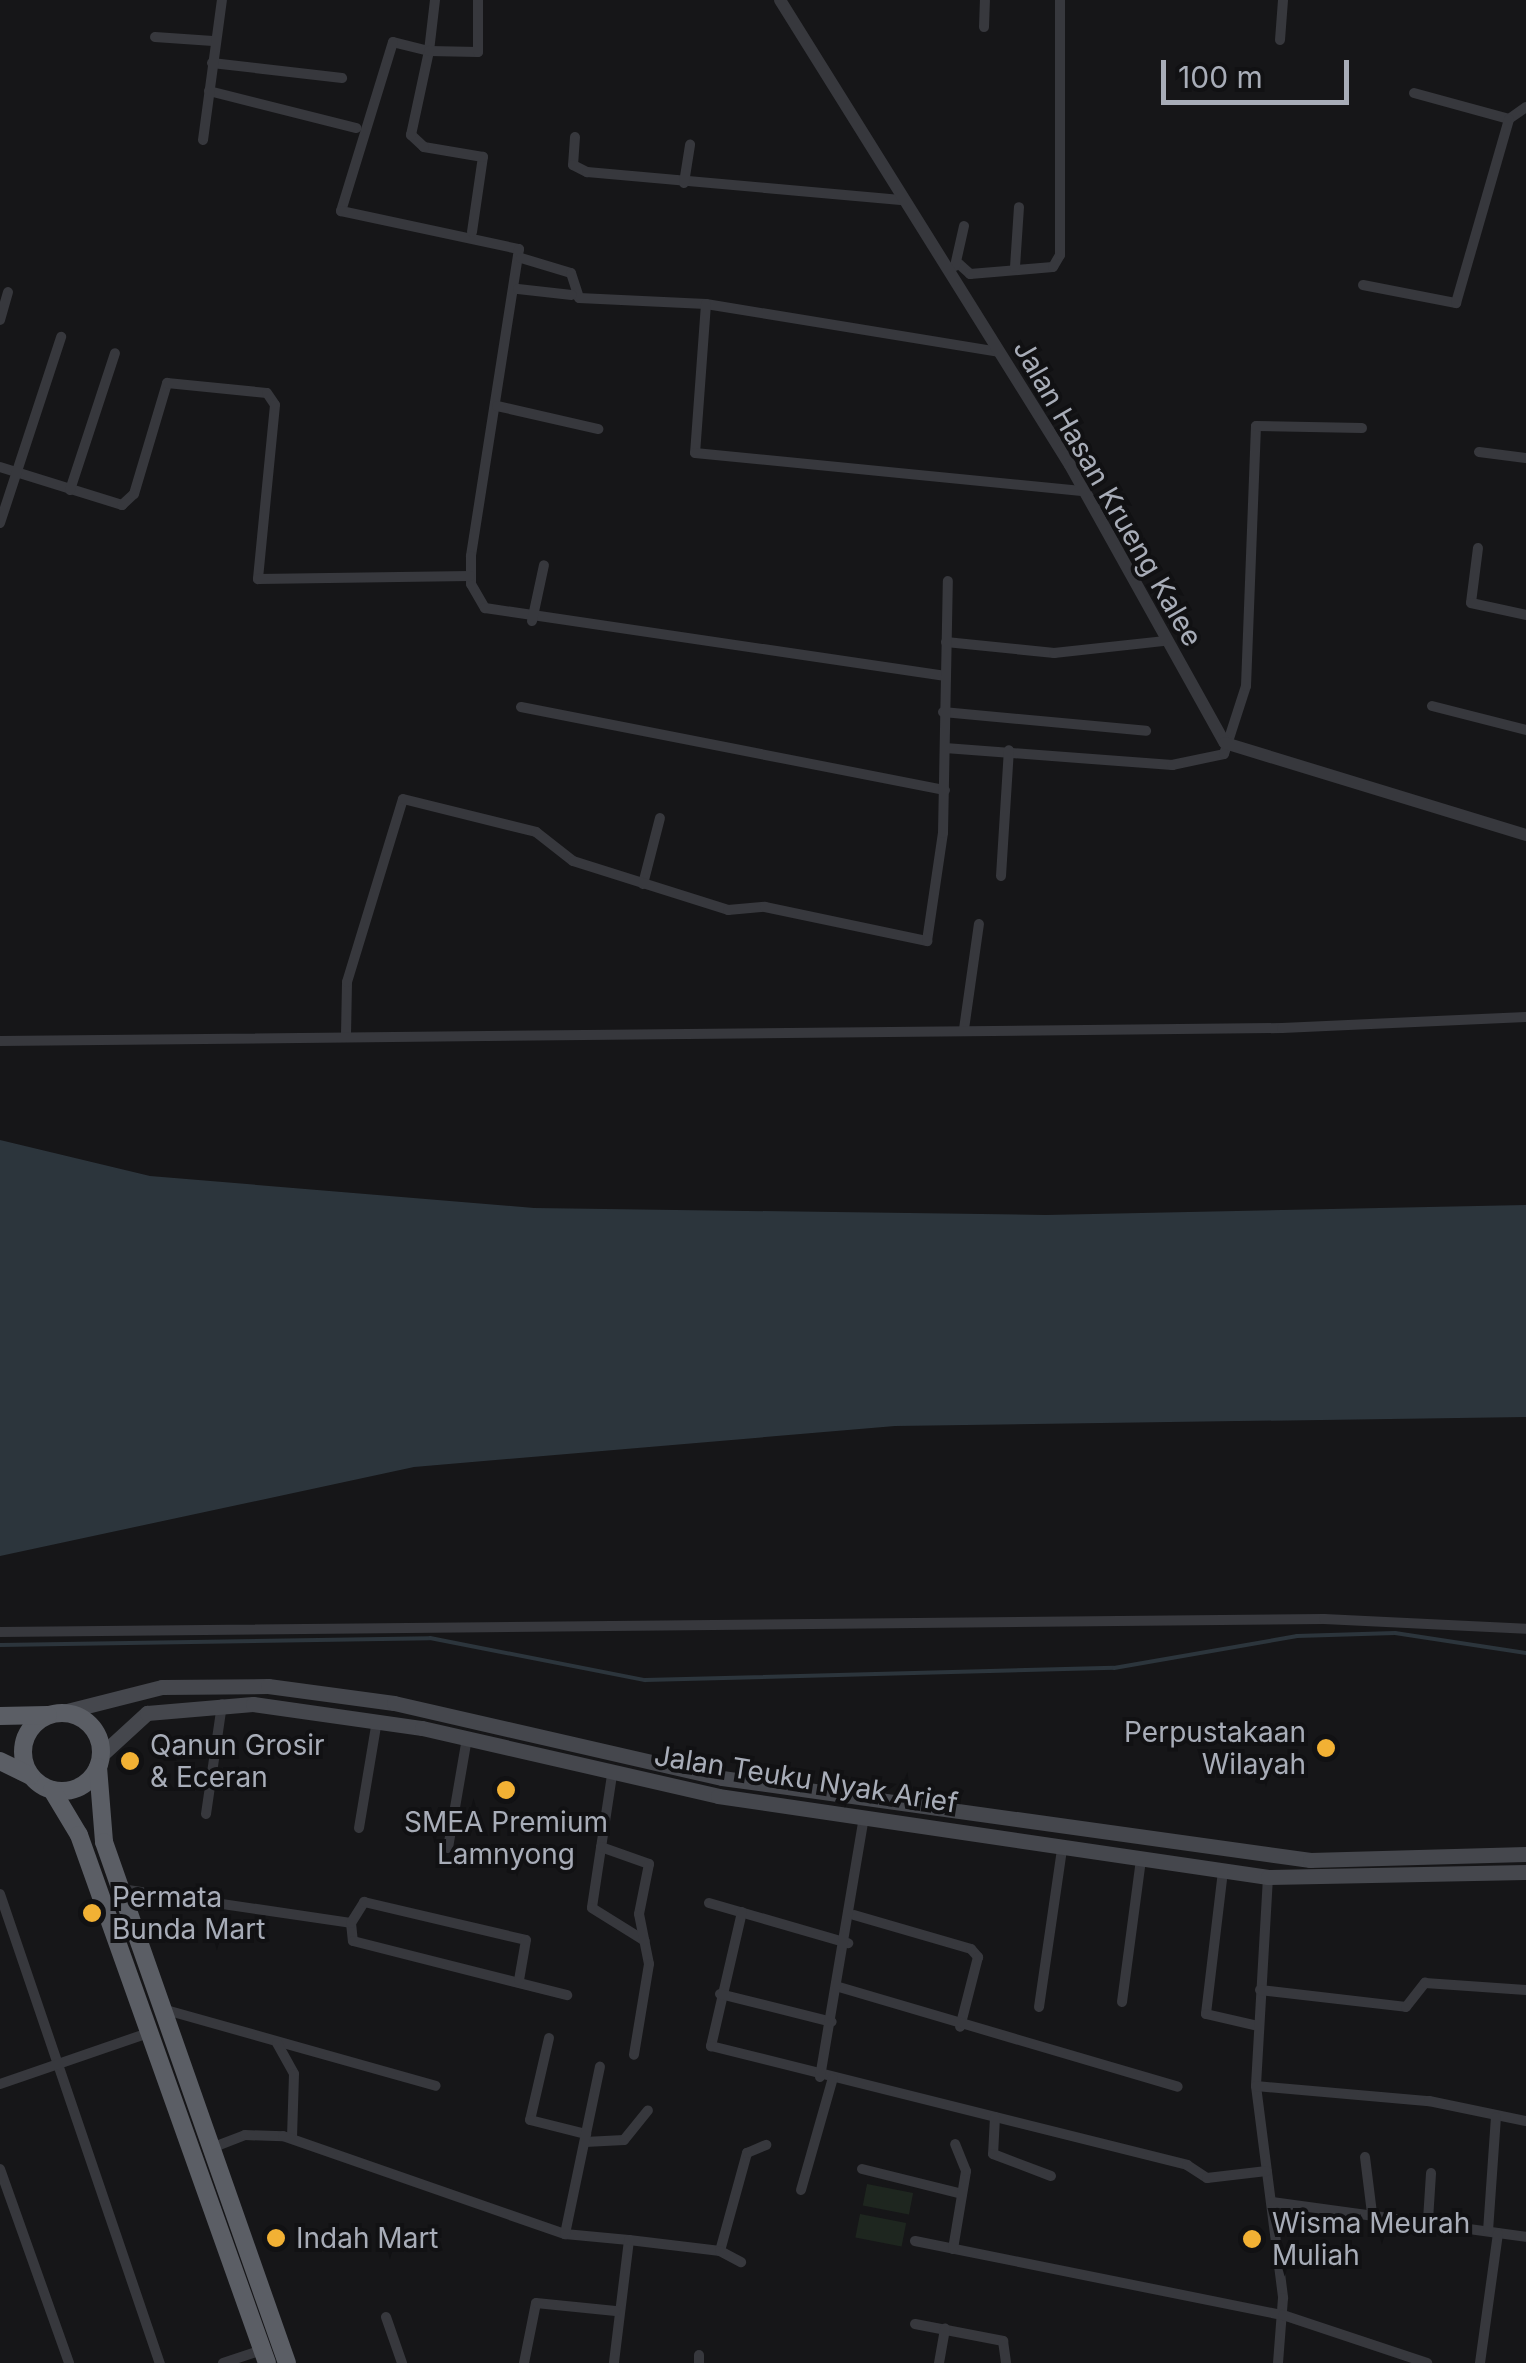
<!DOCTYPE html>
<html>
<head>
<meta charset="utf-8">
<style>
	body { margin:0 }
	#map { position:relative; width:1526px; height:2363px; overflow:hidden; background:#161618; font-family:Inter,sans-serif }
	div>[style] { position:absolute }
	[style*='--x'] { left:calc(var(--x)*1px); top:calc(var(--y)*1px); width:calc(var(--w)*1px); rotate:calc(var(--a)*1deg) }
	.green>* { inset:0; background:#1e261f; transform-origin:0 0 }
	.water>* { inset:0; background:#2c353c }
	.stream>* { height:4px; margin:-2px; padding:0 2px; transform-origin:2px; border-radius:2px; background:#2c353c }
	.minor>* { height:10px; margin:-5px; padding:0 5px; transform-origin:5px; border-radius:5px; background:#37383d }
	.tertiary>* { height:12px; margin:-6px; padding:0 6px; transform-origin:6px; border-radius:6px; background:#37383d }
	.secondary>* { height:15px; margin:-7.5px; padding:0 7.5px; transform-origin:7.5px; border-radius:7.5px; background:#45474d }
	.trunk>* { height:18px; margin:-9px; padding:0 9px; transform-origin:9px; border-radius:9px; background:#5b5e65 }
	.trunk>.ring { margin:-9px; padding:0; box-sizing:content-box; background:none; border:18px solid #5b5e65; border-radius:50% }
	.dots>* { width:28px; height:28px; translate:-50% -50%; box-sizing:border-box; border:5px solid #111113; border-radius:50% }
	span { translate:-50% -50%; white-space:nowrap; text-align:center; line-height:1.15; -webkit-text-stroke:8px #111113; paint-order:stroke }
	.street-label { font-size:28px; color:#a8adb8 }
	.poi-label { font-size:28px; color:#a8adb8 }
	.right { translate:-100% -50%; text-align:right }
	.left { translate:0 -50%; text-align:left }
	.scale { position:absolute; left:1161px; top:60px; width:188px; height:45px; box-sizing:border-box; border:5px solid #a8adb8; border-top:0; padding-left:12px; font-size:30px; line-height:35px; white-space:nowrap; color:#a8adb8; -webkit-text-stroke:8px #111113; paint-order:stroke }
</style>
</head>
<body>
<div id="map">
	<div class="green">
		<div style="left:867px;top:2184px;width:47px;height:22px;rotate:11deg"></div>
		<div style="left:860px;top:2214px;width:47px;height:24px;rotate:11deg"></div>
	</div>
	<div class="water">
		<div style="clip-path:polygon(0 1140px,150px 1176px,534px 1208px,1046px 1215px,1526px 1205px,1526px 1417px,895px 1426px,414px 1467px,0 1556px)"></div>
	</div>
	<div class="stream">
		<div style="--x:0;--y:1645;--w:430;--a:-0.9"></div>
		<div style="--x:430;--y:1638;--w:219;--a:11.1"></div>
		<div style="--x:645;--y:1680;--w:469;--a:-1.5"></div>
		<div style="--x:1114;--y:1668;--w:186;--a:-9.9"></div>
		<div style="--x:1297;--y:1636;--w:98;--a:-1.8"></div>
		<div style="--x:1395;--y:1633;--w:133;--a:8.7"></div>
	</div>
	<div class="minor">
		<div style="--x:435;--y:0;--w:51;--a:96.7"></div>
		<div style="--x:429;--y:51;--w:37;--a:-166"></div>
		<div style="--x:393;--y:42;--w:177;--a:107.1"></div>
		<div style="--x:341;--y:211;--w:182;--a:12.1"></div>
		<div style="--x:519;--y:249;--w:311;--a:98.9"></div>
		<div style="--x:471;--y:556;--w:28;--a:90"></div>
		<div style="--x:471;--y:584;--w:28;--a:60"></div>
		<div style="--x:485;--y:608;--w:464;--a:8.4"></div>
		<div style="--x:984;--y:27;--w:27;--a:-88"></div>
		<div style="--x:155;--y:37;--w:58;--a:3.9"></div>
		<div style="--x:1280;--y:40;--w:40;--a:-85.7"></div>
		<div style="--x:212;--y:63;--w:131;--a:6.6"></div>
		<div style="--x:209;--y:91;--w:152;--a:14.1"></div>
		<div style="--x:1414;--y:93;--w:98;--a:15.3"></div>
		<div style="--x:1509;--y:119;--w:21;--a:-35"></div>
		<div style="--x:575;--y:137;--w:28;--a:94"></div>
		<div style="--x:573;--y:165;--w:16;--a:27"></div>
		<div style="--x:587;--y:172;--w:315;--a:5.1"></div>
		<div style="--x:203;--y:140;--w:141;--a:-82.3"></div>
		<div style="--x:684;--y:183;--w:39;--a:-81"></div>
		<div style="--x:472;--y:232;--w:76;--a:-81.7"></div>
		<div style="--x:483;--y:157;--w:60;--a:-170.4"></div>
		<div style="--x:424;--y:147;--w:18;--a:-137"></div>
		<div style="--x:411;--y:135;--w:86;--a:-77.9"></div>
		<div style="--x:429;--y:51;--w:49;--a:1.2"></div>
		<div style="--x:478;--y:52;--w:52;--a:-90"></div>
		<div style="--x:521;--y:258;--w:52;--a:16.7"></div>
		<div style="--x:571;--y:273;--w:26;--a:72"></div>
		<div style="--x:579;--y:298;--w:127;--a:2.7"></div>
		<div style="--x:706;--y:304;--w:298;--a:9.3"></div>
		<div style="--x:959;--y:264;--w:15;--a:42"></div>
		<div style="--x:970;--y:274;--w:83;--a:-4.8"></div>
		<div style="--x:1053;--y:267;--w:14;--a:-60"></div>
		<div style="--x:1060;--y:255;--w:255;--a:-90"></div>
		<div style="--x:955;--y:266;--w:41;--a:-77.3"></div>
		<div style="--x:1015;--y:267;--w:60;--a:-86.2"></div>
		<div style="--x:1363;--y:285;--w:95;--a:11"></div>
		<div style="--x:1456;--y:303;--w:191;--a:-73.9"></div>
		<div style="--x:518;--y:289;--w:54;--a:6.3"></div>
		<div style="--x:706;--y:304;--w:149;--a:94.2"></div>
		<div style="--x:695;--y:453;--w:391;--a:5.6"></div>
		<div style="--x:0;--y:320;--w:29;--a:-74"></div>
		<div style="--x:497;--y:406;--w:104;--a:12.8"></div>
		<div style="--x:1479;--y:452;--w:47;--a:7.3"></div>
		<div style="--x:0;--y:467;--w:128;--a:17.3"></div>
		<div style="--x:122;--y:505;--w:16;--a:-43"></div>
		<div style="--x:134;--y:494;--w:116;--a:-73.4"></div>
		<div style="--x:167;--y:383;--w:100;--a:5.7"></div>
		<div style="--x:267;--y:393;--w:14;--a:56"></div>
		<div style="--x:275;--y:405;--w:175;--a:95.6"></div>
		<div style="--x:258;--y:579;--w:212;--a:-0.8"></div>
		<div style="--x:70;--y:490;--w:144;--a:-71.8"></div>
		<div style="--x:0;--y:523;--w:196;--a:-71.8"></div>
		<div style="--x:1478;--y:548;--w:55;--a:97.3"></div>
		<div style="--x:1471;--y:603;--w:56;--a:12.3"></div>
		<div style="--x:532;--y:621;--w:57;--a:-77.9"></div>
		<div style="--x:946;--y:642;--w:109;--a:5.8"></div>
		<div style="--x:1054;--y:653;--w:112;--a:-6.2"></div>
		<div style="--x:1432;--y:706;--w:97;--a:14.3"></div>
		<div style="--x:521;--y:707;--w:432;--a:11.1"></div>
		<div style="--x:943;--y:712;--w:204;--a:5.3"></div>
		<div style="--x:945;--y:748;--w:228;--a:4.3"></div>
		<div style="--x:1172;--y:765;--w:53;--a:-11.9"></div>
		<div style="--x:1224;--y:754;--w:71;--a:-72.1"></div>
		<div style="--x:1246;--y:686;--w:260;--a:-87.8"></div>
		<div style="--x:1256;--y:426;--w:106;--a:1.1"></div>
		<div style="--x:1001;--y:876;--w:126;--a:-86.4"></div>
		<div style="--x:643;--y:884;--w:68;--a:-75.6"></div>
		<div style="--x:964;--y:1029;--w:106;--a:-81.9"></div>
		<div style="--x:346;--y:1035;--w:53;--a:-88.9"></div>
		<div style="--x:347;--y:982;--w:191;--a:-73"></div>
		<div style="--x:403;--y:799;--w:137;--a:13.9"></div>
		<div style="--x:536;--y:832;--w:47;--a:38.1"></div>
		<div style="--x:573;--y:861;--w:163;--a:17.5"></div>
		<div style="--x:728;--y:910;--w:37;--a:-5"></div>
		<div style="--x:765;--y:907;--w:166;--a:11.9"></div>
		<div style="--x:927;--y:941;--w:109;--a:-81.6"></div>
		<div style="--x:943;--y:833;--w:252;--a:-88.9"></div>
		<div style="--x:0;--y:1041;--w:1282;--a:-0.58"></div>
		<div style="--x:1282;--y:1028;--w:244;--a:-2.6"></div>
		<div style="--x:0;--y:1632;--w:1324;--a:-0.56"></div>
		<div style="--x:1324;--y:1619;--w:202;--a:2.8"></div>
		<div style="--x:612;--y:1775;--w:134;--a:98.6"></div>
		<div style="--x:592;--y:1908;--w:62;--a:31.9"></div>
		<div style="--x:206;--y:1814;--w:111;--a:-81.7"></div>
		<div style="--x:359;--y:1828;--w:109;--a:-80.5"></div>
		<div style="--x:601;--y:1847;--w:51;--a:19.5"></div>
		<div style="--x:649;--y:1864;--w:51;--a:101.3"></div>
		<div style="--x:639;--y:1914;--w:51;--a:78.7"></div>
		<div style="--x:649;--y:1964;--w:92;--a:99.4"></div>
		<div style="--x:448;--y:1848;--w:112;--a:-80.2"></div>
		<div style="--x:1223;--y:1871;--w:144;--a:96.8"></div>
		<div style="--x:1206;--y:2014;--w:53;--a:13"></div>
		<div style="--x:1268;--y:1877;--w:209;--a:93.3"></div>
		<div style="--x:1256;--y:2086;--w:214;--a:82.7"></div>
		<div style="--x:1283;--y:2298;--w:65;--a:94.4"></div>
		<div style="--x:121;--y:1889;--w:232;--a:8.4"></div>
		<div style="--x:351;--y:1923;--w:18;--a:84"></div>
		<div style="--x:353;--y:1941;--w:221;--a:14.2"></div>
		<div style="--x:0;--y:1894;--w:496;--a:71.2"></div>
		<div style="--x:709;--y:1903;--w:145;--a:16.1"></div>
		<div style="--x:742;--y:1912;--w:138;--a:103"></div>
		<div style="--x:711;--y:2046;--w:491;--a:14"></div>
		<div style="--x:1187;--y:2165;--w:24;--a:33"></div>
		<div style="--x:1207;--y:2178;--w:60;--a:-6.7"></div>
		<div style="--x:854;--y:1915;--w:122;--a:16.2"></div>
		<div style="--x:971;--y:1949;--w:11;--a:49"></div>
		<div style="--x:978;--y:1957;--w:72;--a:104.4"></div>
		<div style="--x:351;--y:1923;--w:25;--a:-58"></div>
		<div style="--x:364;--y:1902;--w:166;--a:13.2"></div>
		<div style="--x:526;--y:1940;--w:41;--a:99.9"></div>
		<div style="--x:839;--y:1987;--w:353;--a:16.4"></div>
		<div style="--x:1260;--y:1990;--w:147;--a:6.6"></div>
		<div style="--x:1406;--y:2007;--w:31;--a:-52"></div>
		<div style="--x:1425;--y:1983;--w:101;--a:4"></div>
		<div style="--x:720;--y:1994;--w:115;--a:14"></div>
		<div style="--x:1122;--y:2002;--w:144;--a:-82.4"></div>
		<div style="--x:1039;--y:2007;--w:159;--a:-81.7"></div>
		<div style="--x:166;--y:2010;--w:280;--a:15.7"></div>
		<div style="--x:549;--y:2038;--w:84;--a:103"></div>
		<div style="--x:530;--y:2120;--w:58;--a:14"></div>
		<div style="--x:277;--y:2043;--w:35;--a:61"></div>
		<div style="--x:294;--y:2074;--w:64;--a:91.8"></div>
		<div style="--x:820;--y:2077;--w:264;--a:-80.4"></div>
		<div style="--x:0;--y:2084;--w:160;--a:-19"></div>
		<div style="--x:1256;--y:2086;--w:174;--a:5"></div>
		<div style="--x:1429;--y:2101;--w:99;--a:11.7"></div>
		<div style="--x:995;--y:2117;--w:37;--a:93"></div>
		<div style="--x:993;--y:2154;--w:62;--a:20.8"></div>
		<div style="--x:585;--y:2142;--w:39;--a:-3"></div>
		<div style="--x:624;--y:2140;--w:38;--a:-51"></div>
		<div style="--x:214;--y:2147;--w:33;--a:-21"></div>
		<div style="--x:245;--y:2135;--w:38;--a:2"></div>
		<div style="--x:283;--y:2136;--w:299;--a:19.2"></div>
		<div style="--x:565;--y:2234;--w:64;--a:5.4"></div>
		<div style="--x:629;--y:2240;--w:124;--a:97"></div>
		<div style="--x:1365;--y:2157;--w:56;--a:82.9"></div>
		<div style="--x:0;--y:2169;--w:206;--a:70.4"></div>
		<div style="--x:862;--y:2169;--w:103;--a:14"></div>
		<div style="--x:801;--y:2190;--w:116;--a:-74.1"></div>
		<div style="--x:1272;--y:2202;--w:256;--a:7.8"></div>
		<div style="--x:1428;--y:2220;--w:47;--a:-86.3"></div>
		<div style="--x:1488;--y:2231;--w:114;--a:-86"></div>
		<div style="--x:565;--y:2234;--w:171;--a:-78.2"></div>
		<div style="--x:629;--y:2240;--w:92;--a:6.9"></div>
		<div style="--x:720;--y:2251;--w:102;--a:-74.6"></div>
		<div style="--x:747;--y:2153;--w:21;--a:-23"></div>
		<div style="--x:915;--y:2241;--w:375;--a:11.4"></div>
		<div style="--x:1283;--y:2315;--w:152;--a:18.4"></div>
		<div style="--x:953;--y:2249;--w:79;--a:-80.5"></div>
		<div style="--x:966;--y:2171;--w:29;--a:-112"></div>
		<div style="--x:720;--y:2251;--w:24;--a:28"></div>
		<div style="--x:386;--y:2317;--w:49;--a:70.8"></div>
		<div style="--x:915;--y:2324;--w:90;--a:10.9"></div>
		<div style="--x:1003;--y:2341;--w:22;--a:82"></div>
		<div style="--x:223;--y:2363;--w:41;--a:-18.4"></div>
		<div style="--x:524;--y:2363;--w:61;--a:-78.7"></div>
		<div style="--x:536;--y:2303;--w:80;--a:5.7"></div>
		<div style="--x:699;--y:2363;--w:8;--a:-90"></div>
		<div style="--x:939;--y:2363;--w:35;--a:-80"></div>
		<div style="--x:1480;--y:2363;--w:131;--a:-82.1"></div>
	</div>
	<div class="tertiary">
		<div style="--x:780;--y:0;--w:548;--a:58.05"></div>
		<div style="--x:1070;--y:465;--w:318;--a:60.9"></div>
		<div style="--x:1225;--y:743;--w:315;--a:17"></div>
	</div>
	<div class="secondary">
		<div style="--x:59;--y:1713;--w:106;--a:-14.2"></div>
		<div style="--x:162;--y:1687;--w:106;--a:-0.5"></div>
		<div style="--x:268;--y:1686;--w:127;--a:7.7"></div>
		<div style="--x:394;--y:1703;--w:336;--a:12.9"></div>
		<div style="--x:722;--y:1778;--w:594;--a:7.94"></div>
		<div style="--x:1310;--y:1860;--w:216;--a:-1.6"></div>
		<div style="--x:100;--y:1756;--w:64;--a:-42.5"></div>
		<div style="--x:147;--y:1713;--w:106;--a:-4.9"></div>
		<div style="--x:253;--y:1704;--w:171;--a:8.1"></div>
		<div style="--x:422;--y:1728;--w:304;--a:12.9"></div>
		<div style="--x:718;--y:1796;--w:556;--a:8.38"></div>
		<div style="--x:1268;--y:1877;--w:258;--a:-1.1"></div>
	</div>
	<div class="trunk">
		<div class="ring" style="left:23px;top:1713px;width:60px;height:60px"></div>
		<div style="--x:0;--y:1716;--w:48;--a:-1.2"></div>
		<div style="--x:0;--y:1761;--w:34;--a:26"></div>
		<div style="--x:98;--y:1767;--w:75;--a:85.4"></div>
		<div style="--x:104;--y:1842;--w:552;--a:70.65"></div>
		<div style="--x:52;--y:1790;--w:52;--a:59"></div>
		<div style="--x:79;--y:1835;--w:560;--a:70.4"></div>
	</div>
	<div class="dots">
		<div style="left:1326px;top:1748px;background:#f2b134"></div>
		<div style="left:130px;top:1761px;background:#f2b134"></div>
		<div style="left:506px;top:1790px;background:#f2b134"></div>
		<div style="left:92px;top:1913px;background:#f2b134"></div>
		<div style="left:276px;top:2238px;background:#f2b134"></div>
		<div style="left:1252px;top:2239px;background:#f2b134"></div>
	</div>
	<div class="street-label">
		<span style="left:1108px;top:493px;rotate:60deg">Jalan Hasan Krueng Kalee</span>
		<span style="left:806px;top:1779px;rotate:9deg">Jalan Teuku Nyak Arief</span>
	</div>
	<div class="poi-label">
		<span class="right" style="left:1306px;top:1748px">Perpustakaan<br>Wilayah</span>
		<span class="left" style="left:150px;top:1761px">Qanun Grosir<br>&amp; Eceran</span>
		<span style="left:506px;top:1838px">SMEA Premium<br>Lamnyong</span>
		<span class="left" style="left:112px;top:1913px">Permata<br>Bunda Mart</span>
		<span class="left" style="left:1272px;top:2239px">Wisma Meurah<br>Muliah</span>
		<span class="left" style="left:296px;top:2238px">Indah Mart</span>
	</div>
	<div class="scale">100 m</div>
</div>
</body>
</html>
